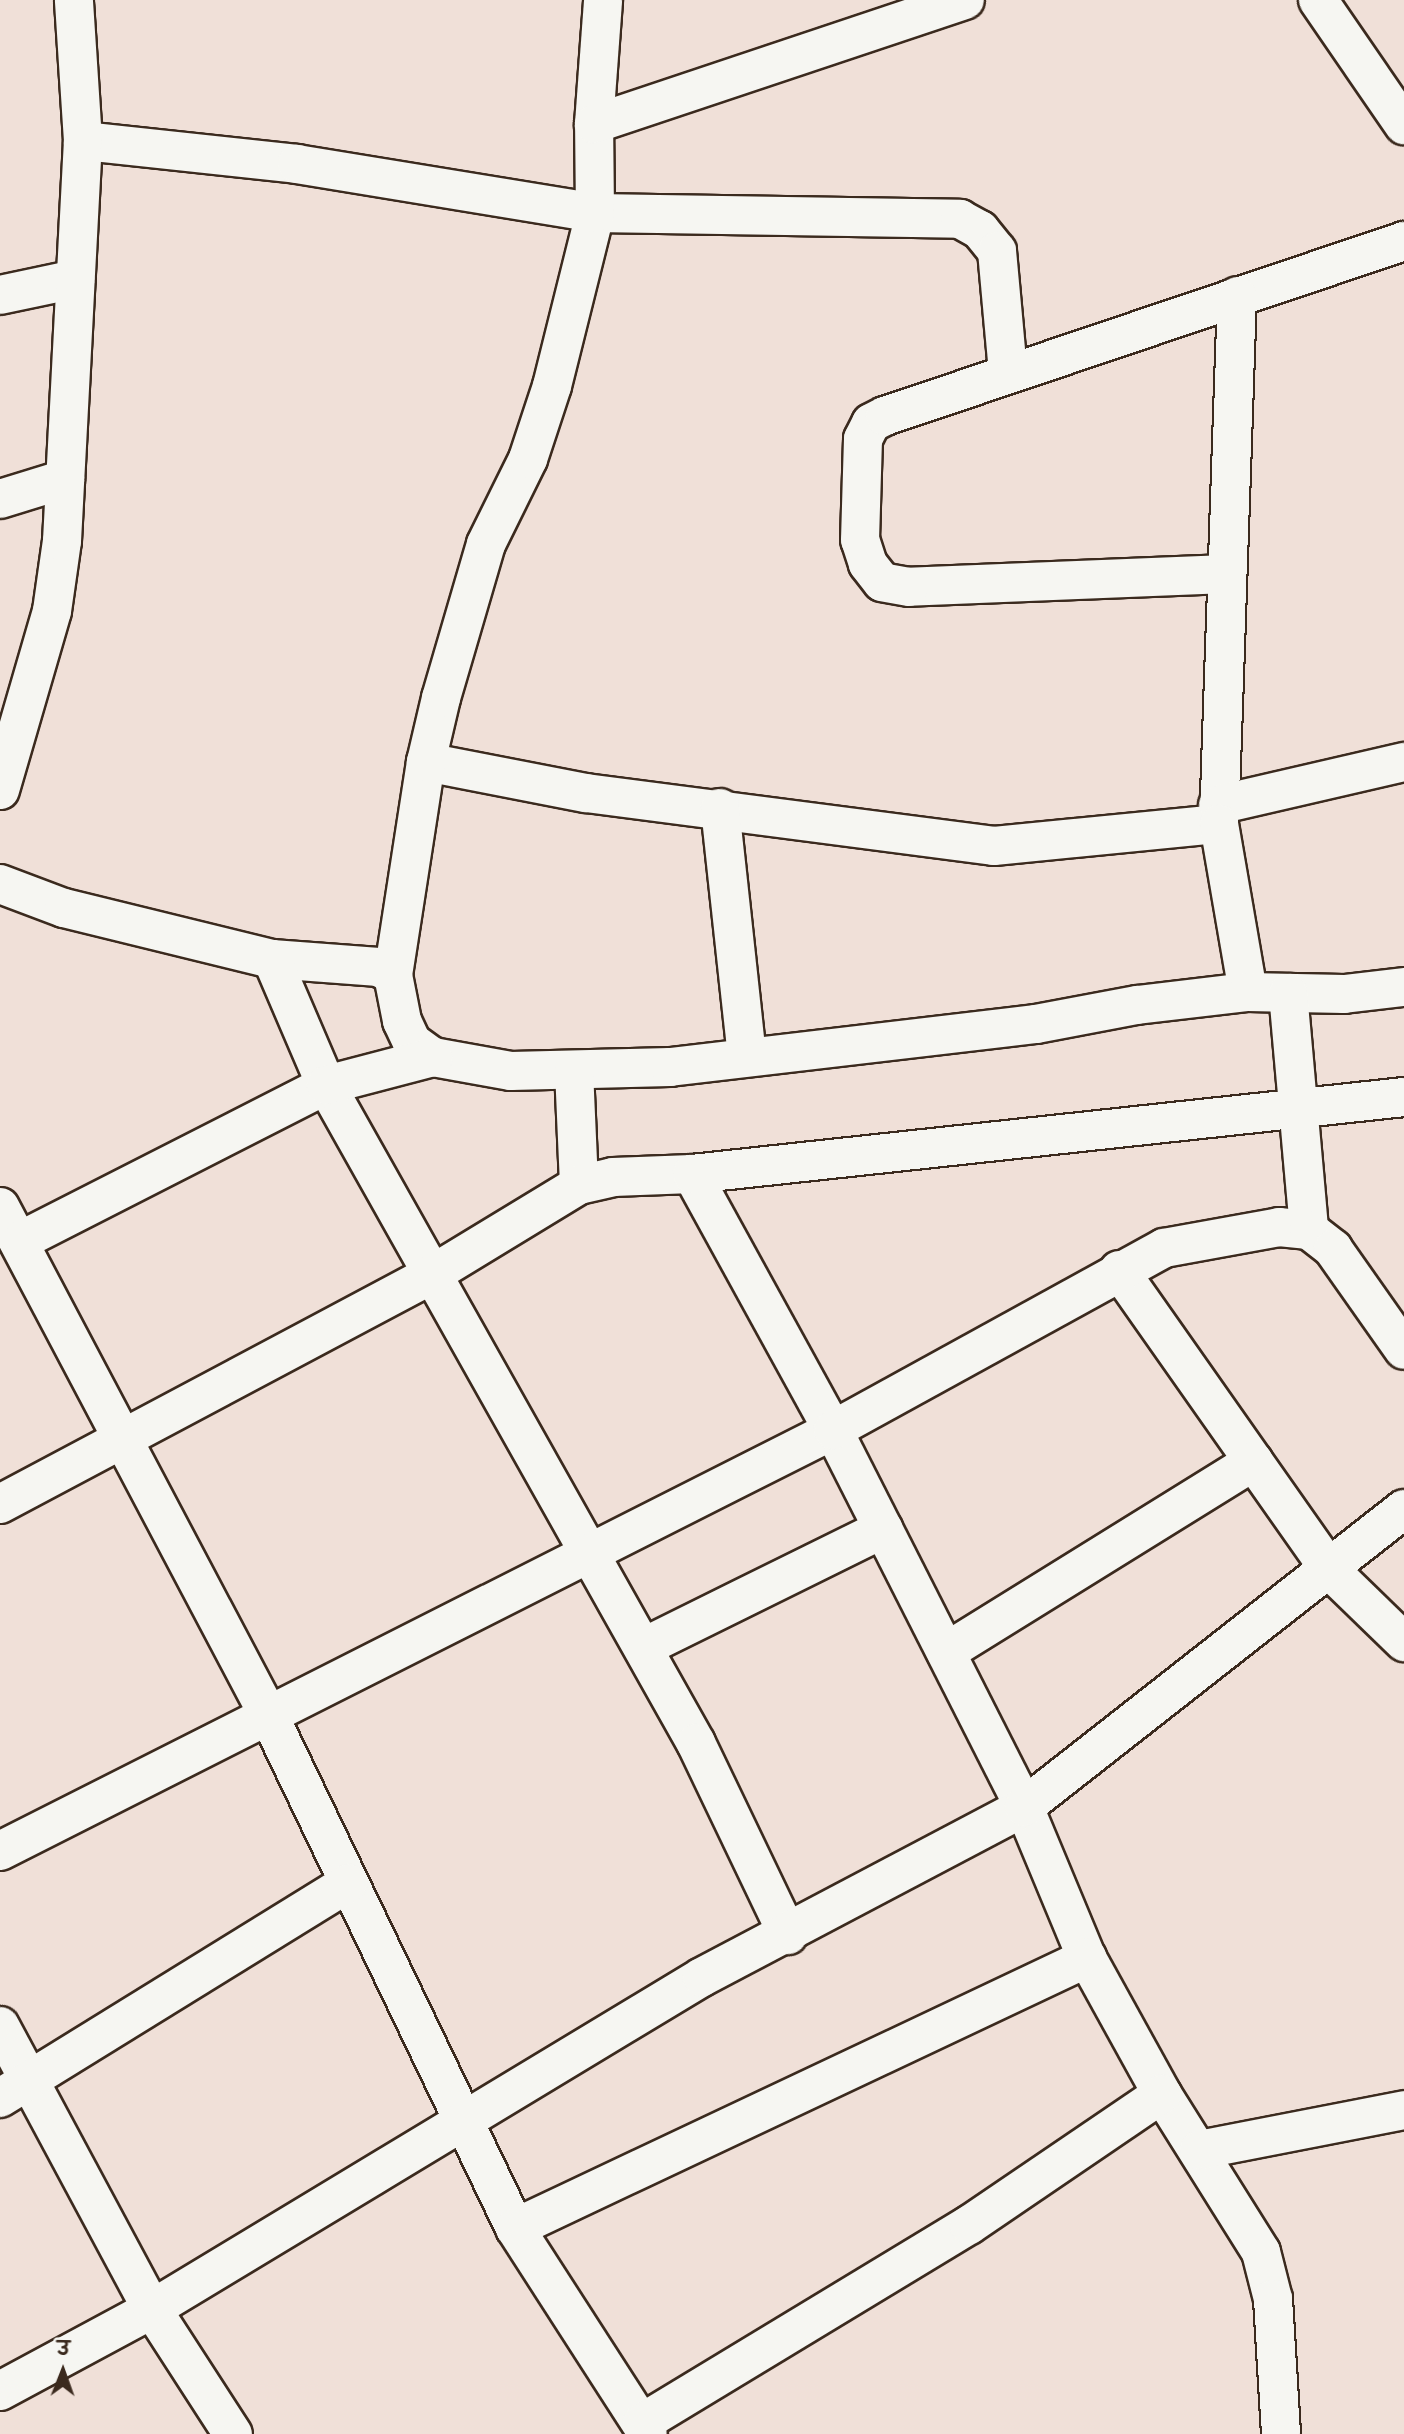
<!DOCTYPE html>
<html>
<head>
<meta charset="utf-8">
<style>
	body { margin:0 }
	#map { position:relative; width:1404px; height:2434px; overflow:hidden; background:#f0e0d8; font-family:"Balsamiq Sans","Playpen Sans Deva",sans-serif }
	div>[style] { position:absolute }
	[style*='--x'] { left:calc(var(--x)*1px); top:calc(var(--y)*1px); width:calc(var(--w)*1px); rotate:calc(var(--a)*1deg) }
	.roads { filter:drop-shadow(2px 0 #3b2a1e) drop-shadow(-2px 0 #3b2a1e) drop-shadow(0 2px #3b2a1e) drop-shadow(0 -2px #3b2a1e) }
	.minor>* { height:38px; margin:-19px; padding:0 19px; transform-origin:19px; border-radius:19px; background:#f6f6f2 }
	span { translate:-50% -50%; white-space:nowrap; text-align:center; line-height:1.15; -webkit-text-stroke:5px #f6f6f2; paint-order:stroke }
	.north { position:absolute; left:28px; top:2336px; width:70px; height:70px; -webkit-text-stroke:5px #f6f6f2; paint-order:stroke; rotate:1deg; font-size:19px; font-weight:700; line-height:28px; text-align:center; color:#3b2a1e }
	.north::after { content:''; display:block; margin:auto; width:24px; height:32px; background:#3b2a1e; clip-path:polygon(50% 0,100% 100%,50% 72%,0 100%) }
</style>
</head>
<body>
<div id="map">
	<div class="roads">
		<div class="minor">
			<div style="--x:1318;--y:0;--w:152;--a:55.5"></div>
			<div style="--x:594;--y:124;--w:124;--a:-85.8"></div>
			<div style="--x:83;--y:141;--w:215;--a:6.1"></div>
			<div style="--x:297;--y:164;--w:302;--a:9.3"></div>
			<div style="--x:595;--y:213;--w:365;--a:0.9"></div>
			<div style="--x:960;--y:219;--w:23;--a:29"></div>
			<div style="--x:980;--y:230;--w:27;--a:51"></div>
			<div style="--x:997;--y:251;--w:122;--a:84.8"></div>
			<div style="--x:0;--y:295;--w:77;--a:-12"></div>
			<div style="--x:0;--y:499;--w:68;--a:-17.1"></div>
			<div style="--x:1227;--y:574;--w:318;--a:177.7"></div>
			<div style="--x:909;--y:587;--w:27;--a:-170"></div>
			<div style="--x:882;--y:582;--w:23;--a:-128"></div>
			<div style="--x:868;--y:564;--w:25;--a:-108"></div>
			<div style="--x:860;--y:540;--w:101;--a:-88.3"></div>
			<div style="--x:863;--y:439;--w:18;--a:-63"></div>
			<div style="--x:871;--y:423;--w:16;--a:-27"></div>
			<div style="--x:885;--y:416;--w:548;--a:-18.63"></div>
			<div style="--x:426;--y:762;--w:163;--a:11"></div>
			<div style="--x:586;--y:793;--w:411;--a:7.4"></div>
			<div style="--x:994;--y:846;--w:226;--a:-5.6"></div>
			<div style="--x:1219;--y:824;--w:528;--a:-88.05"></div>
			<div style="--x:0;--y:790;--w:186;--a:-73.8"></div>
			<div style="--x:52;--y:611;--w:71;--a:-81.9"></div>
			<div style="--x:62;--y:541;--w:401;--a:-87"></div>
			<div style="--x:83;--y:141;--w:141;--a:-93.7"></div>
			<div style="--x:1218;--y:805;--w:191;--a:-13"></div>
			<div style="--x:720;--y:808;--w:249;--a:83.8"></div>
			<div style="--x:1219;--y:824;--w:170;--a:80.2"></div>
			<div style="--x:0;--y:884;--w:68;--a:20.6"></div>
			<div style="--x:64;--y:908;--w:214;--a:13.8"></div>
			<div style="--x:272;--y:959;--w:107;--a:4.3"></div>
			<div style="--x:379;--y:967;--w:16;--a:30"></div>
			<div style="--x:393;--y:975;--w:47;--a:78.9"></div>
			<div style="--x:402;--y:1021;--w:23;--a:65"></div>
			<div style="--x:412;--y:1042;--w:26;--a:36"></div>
			<div style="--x:433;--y:1057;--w:79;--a:10.2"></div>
			<div style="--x:511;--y:1071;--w:159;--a:-1.4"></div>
			<div style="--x:670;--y:1067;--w:369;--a:-6.7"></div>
			<div style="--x:1036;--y:1024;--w:103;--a:-10.7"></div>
			<div style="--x:1137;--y:1005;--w:112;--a:-6.7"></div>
			<div style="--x:1248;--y:992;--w:96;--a:1.2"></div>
			<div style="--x:1344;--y:994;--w:60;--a:-6.7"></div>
			<div style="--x:272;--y:959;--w:137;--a:66.8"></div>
			<div style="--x:326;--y:1085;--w:755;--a:60.65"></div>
			<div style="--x:696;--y:1743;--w:213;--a:64.4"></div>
			<div style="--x:393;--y:975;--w:216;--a:-81.2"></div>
			<div style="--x:426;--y:762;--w:66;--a:-76.8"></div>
			<div style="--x:441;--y:698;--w:160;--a:-73.7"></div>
			<div style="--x:486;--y:544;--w:95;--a:-63.7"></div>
			<div style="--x:528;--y:459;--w:77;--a:-71.8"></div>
			<div style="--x:552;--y:386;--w:178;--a:-76"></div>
			<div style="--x:595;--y:213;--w:89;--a:-90.6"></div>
			<div style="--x:594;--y:124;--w:391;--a:-18.5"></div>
			<div style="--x:1288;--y:993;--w:238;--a:84.9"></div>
			<div style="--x:574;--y:1070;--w:115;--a:87.5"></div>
			<div style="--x:692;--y:1174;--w:292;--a:61.2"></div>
			<div style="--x:833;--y:1430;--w:423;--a:63.1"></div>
			<div style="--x:1024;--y:1807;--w:164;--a:67.4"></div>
			<div style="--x:1087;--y:1958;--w:155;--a:61.1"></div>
			<div style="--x:1162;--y:2094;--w:186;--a:57.9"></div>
			<div style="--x:1261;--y:2252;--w:49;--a:75.7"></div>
			<div style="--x:1273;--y:2299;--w:135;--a:86.6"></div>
			<div style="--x:0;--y:1207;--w:578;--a:62.15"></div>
			<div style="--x:270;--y:1718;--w:566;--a:64.34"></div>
			<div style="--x:515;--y:2228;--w:245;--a:57.2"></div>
			<div style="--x:22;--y:1240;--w:341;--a:-27"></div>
			<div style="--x:326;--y:1085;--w:111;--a:-14.7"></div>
			<div style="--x:1119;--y:1270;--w:365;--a:54.9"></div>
			<div style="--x:1329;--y:1569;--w:105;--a:44.2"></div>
			<div style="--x:0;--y:1504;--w:488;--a:-28"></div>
			<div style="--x:431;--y:1275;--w:173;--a:-31.3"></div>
			<div style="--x:579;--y:1185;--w:35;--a:-13"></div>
			<div style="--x:613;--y:1177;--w:79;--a:-2.2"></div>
			<div style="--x:692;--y:1174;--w:716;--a:-6.17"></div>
			<div style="--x:644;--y:1647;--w:267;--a:-26.3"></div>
			<div style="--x:946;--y:1652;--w:362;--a:-31.8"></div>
			<div style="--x:0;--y:1851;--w:933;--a:-26.81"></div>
			<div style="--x:833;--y:1430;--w:378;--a:-28.8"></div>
			<div style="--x:1164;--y:1248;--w:117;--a:-10.3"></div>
			<div style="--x:1279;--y:1227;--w:30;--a:6"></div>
			<div style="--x:1309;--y:1230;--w:31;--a:38"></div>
			<div style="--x:1333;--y:1249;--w:123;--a:54.9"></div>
			<div style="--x:0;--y:2026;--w:321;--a:61.8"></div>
			<div style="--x:152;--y:2309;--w:149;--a:57.1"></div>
			<div style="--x:0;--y:2098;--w:409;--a:-31.7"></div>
			<div style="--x:1199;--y:2150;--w:209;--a:-11"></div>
			<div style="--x:515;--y:2228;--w:633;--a:-25.27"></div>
			<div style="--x:0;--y:2391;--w:173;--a:-28.3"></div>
			<div style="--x:152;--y:2309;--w:642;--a:-31.12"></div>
			<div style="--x:702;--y:1977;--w:364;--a:-27.8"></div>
			<div style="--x:1024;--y:1807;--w:483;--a:-38.1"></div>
			<div style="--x:642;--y:2423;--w:382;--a:-31.2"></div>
			<div style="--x:969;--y:2225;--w:233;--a:-34.2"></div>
		</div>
	</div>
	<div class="north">उ</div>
</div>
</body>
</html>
